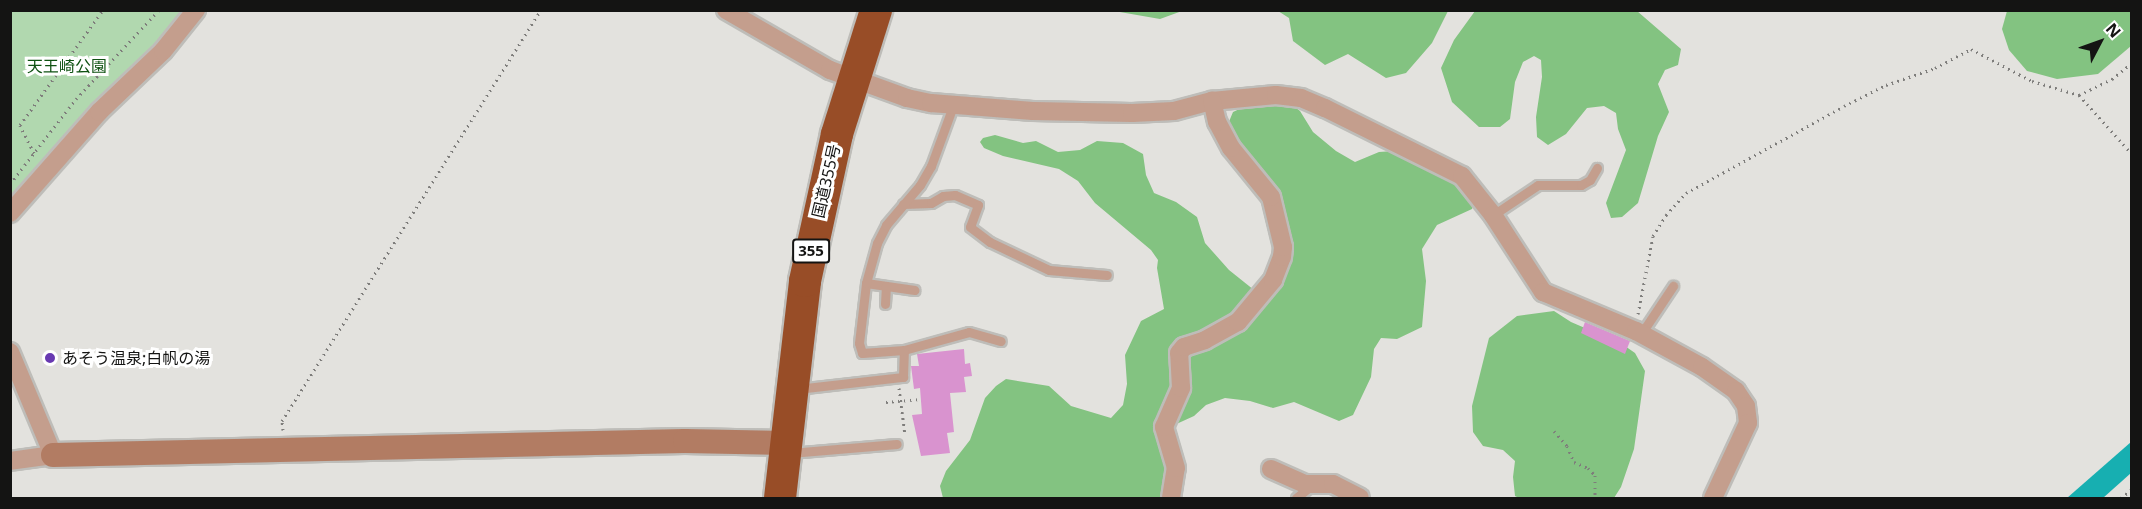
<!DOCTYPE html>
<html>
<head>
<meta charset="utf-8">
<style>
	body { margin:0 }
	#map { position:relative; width:2142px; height:509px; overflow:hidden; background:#e3e2de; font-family:"Noto Sans","Noto Sans JP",sans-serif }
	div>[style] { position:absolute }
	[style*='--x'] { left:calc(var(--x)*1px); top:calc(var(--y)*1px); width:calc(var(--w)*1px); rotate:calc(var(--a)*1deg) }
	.green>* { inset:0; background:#b1d8af }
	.forest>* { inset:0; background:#83c381 }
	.water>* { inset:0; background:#17afb1 }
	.building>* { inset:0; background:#d993cf }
	.path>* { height:3px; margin-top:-1.5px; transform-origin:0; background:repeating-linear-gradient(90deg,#7e7d7b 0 1.5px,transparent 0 6px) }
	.roads { filter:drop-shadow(2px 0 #bebdb9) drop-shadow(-2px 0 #bebdb9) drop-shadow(0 2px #bebdb9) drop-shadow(0 -2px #bebdb9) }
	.lane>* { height:9px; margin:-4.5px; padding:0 4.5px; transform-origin:4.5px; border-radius:4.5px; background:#c49e8d }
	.street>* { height:18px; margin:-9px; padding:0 9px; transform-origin:9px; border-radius:9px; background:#c49e8d }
	.secondary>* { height:24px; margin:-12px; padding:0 12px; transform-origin:12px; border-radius:12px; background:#b27c63 }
	.highway>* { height:32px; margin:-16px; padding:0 16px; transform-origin:16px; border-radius:16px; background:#984d27 }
	.dots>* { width:16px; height:16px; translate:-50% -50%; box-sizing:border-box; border:3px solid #fff; border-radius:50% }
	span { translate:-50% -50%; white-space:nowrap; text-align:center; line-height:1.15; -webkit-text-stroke:6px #fff; paint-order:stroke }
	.shield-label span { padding:2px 4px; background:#fff; border:2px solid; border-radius:4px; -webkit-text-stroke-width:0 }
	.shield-label { font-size:15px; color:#141413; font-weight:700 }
	.park-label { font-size:16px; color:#0f5212 }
	.street-label { font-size:16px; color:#141413 }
	.poi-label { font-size:16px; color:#141413 }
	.left { translate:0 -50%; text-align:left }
	.frame { position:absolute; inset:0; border:12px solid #141413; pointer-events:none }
	.north { position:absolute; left:2070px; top:12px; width:60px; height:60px; -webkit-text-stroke:4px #fff; paint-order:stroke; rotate:49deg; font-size:16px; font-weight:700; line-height:24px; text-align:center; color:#141413 }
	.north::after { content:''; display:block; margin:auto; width:21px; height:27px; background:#141413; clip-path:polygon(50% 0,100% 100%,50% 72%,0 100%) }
</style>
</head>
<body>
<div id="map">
	<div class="green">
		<div style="clip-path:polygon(11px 11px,196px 11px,11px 200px)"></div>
	</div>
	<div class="forest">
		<div style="clip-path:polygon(1114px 11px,1114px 10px,1182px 11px,1160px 19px)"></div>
		<div style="clip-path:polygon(1278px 11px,1448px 11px,1432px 43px,1406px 73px,1386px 78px,1348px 54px,1325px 65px,1293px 41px,1289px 18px)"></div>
		<div style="clip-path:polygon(1475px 11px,1637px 11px,1681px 49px,1678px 65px,1665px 70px,1658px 84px,1669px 112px,1658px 136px,1638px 203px,1622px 217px,1611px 218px,1606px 203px,1626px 150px,1618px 129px,1616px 113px,1604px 106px,1587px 108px,1566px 134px,1548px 145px,1537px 137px,1536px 117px,1542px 77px,1541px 60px,1534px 56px,1523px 62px,1515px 82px,1510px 119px,1500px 127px,1479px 127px,1452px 102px,1441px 68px,1454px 40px)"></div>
		<div style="clip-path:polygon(2007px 11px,2131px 11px,2131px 46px,2098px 74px,2057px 79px,2027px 71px,2009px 50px,2002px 29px)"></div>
		<div style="clip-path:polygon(1286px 100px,1300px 111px,1313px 132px,1336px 151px,1355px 162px,1379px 152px,1394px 151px,1453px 176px,1476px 198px,1472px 209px,1437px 225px,1422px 249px,1426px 281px,1422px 327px,1397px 339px,1381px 338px,1374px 349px,1371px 377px,1353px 415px,1339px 421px,1294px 402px,1273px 408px,1250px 401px,1225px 398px,1206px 405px,1194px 416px,1172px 426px,1168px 456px,1167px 498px,943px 498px,940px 486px,946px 471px,970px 440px,985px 398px,996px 386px,1006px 379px,1049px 386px,1071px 406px,1111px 418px,1123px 405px,1127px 384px,1125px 355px,1141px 321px,1164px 309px,1157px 268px,1158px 260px,1151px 250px,1095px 203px,1078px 181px,1059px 169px,1003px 156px,984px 148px,980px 142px,983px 138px,995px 135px,1023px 143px,1036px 141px,1058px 152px,1080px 150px,1097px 141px,1123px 143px,1143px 154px,1146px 175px,1154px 193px,1176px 202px,1197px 217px,1205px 243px,1229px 270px,1254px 290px,1290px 256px,1228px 124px,1233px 112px,1246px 106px)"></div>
		<div style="clip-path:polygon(1554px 311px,1571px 322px,1622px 344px,1635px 353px,1645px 371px,1634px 449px,1621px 487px,1614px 498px,1519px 498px,1515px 496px,1513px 477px,1515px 461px,1503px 450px,1483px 446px,1473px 432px,1472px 406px,1489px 338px,1517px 316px)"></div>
	</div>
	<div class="water">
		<div style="clip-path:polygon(2131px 442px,2131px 473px,2103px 498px,2067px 498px)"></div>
	</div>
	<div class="building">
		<div style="clip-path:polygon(1585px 322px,1630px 341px,1625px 354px,1581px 333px)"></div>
		<div style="clip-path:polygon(964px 349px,965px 364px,970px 363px,972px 376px,964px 377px,966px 392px,950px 393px,954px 432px,947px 433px,950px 453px,921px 456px,912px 415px,922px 414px,920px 388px,914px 389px,911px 366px,919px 366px,917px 354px)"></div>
	</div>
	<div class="path">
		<div style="--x:2079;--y:95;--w:37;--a:-26"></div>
		<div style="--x:2112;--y:79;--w:26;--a:-39"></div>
		<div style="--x:34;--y:153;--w:31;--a:-117"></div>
		<div style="--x:20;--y:125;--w:142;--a:-54.2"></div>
		<div style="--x:10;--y:184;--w:108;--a:-52.2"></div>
		<div style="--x:76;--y:99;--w:122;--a:-47"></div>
		<div style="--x:1638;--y:314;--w:79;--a:-79.1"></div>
		<div style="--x:1653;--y:236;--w:25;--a:-58"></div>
		<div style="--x:1666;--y:215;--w:30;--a:-48"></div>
		<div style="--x:1686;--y:193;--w:180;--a:-28.8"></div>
		<div style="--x:1844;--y:106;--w:47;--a:-26.6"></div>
		<div style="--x:1886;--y:85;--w:52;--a:-19.1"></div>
		<div style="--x:1935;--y:68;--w:41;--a:-27.8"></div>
		<div style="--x:1971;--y:49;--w:69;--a:27.7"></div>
		<div style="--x:2032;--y:81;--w:49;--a:16.6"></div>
		<div style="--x:2079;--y:95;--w:79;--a:48.1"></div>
		<div style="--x:899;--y:388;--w:47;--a:82.7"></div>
		<div style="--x:886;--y:402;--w:33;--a:-5"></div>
		<div style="--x:283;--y:430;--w:9;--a:-96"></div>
		<div style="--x:282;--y:421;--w:486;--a:-57.8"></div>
		<div style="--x:1554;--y:431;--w:20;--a:49"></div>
		<div style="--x:1567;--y:446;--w:17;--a:66"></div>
		<div style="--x:1574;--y:462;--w:15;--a:23"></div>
		<div style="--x:1588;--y:468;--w:10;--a:45"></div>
		<div style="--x:1595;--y:475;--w:23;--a:90"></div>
		<div style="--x:2121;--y:498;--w:14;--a:-39"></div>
	</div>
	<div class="roads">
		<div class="lane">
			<div style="--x:903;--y:204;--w:28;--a:-2"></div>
			<div style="--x:931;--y:203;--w:14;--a:-30"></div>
			<div style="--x:943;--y:196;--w:12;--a:-5"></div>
			<div style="--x:955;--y:195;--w:25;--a:23"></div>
			<div style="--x:978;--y:205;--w:23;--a:110"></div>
			<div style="--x:970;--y:227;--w:25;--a:37"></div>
			<div style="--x:990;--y:242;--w:65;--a:25.4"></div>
			<div style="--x:1049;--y:270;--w:58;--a:4.9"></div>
			<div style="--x:1493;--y:215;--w:54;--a:-33.7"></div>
			<div style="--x:1538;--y:185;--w:43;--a:0"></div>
			<div style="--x:1581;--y:185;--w:10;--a:-29"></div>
			<div style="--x:1590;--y:180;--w:14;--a:-60"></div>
			<div style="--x:866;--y:283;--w:49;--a:8.3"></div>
			<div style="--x:885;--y:304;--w:18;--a:-87"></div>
			<div style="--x:1641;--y:334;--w:58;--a:-56.3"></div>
			<div style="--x:904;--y:350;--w:67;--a:-15.5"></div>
			<div style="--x:969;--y:332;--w:33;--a:16"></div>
			<div style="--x:797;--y:389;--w:107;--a:-6.5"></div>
			<div style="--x:903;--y:377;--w:27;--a:-88"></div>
			<div style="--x:904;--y:350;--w:42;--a:175.9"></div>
			<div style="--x:862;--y:353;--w:10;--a:-107"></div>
			<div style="--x:859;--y:343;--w:60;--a:-83.3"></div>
			<div style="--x:866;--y:283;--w:41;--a:-74.6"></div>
			<div style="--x:877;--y:243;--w:20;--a:-63"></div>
			<div style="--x:886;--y:225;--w:52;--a:-49.6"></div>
			<div style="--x:920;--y:185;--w:22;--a:-60"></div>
			<div style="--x:931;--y:166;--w:64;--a:-69.9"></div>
			<div style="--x:790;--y:453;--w:107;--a:-4.8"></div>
			<div style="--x:1296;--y:498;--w:19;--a:-39"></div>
		</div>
		<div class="street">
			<div style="--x:726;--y:10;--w:120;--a:30"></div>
			<div style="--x:830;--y:70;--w:82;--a:20"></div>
			<div style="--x:907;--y:98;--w:25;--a:12"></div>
			<div style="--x:931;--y:103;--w:102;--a:4.5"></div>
			<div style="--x:1033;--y:111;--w:99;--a:1.2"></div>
			<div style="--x:1132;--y:113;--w:42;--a:-2.7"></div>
			<div style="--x:1174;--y:111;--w:39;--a:-15"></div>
			<div style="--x:1212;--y:101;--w:64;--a:-5.4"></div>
			<div style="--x:1276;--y:95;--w:25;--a:7"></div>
			<div style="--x:1301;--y:98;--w:26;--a:23"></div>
			<div style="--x:1325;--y:108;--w:153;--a:26.4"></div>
			<div style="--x:1462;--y:176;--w:50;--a:51.5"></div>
			<div style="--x:1493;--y:215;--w:92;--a:57"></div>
			<div style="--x:1543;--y:292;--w:101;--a:22.8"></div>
			<div style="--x:1636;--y:331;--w:75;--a:28.6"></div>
			<div style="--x:1702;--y:367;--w:42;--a:35.2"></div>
			<div style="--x:1736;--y:391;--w:18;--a:56"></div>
			<div style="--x:1746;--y:406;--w:17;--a:83"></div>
			<div style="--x:1748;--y:423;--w:83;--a:115"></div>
			<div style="--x:10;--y:213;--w:135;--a:-48.6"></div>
			<div style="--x:99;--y:112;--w:88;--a:-43.6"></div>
			<div style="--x:163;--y:51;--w:53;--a:-51.2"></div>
			<div style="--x:10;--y:352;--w:112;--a:67.3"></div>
			<div style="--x:53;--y:455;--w:43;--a:172.1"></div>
			<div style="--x:1271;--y:469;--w:37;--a:24"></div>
			<div style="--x:1305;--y:484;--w:28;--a:0"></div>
			<div style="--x:1333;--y:484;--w:30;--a:27"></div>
			<div style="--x:1171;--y:498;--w:30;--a:-81"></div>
			<div style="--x:1176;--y:468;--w:43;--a:-106.3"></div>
			<div style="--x:1164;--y:427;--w:43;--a:-66.4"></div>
			<div style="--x:1181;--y:388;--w:35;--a:-93"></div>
			<div style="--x:1179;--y:353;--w:8;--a:-50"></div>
			<div style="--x:1184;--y:347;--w:22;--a:-18"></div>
			<div style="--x:1205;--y:340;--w:38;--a:-29"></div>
			<div style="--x:1238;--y:322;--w:55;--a:-50.2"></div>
			<div style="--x:1273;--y:280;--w:25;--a:-69"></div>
			<div style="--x:1282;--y:257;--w:10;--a:-84"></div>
			<div style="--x:1283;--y:247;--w:51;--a:-103.5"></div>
			<div style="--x:1271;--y:197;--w:63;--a:-129.2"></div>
			<div style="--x:1231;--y:148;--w:30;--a:-118"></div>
			<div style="--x:1217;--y:122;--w:22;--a:-103"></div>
		</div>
		<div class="secondary">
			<div style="--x:53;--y:455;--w:632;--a:-1.27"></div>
			<div style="--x:685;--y:441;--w:101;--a:1.1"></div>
		</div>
		<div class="highway">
			<div style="--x:780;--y:498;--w:218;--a:-83.4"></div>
			<div style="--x:805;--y:281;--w:150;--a:-77.7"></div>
			<div style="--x:837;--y:134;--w:130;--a:-72.5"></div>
		</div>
	</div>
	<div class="dots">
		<div style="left:50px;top:358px;background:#6839b1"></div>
	</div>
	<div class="shield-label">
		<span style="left:811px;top:251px">355</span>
	</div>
	<div class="park-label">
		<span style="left:67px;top:66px">天王崎公園</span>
	</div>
	<div class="street-label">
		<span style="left:826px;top:181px;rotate:-77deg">国道355号</span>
	</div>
	<div class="poi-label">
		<span class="left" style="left:62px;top:358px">あそう温泉;白帆の湯</span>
	</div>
	<div class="frame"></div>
	<div class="north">N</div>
</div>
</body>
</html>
